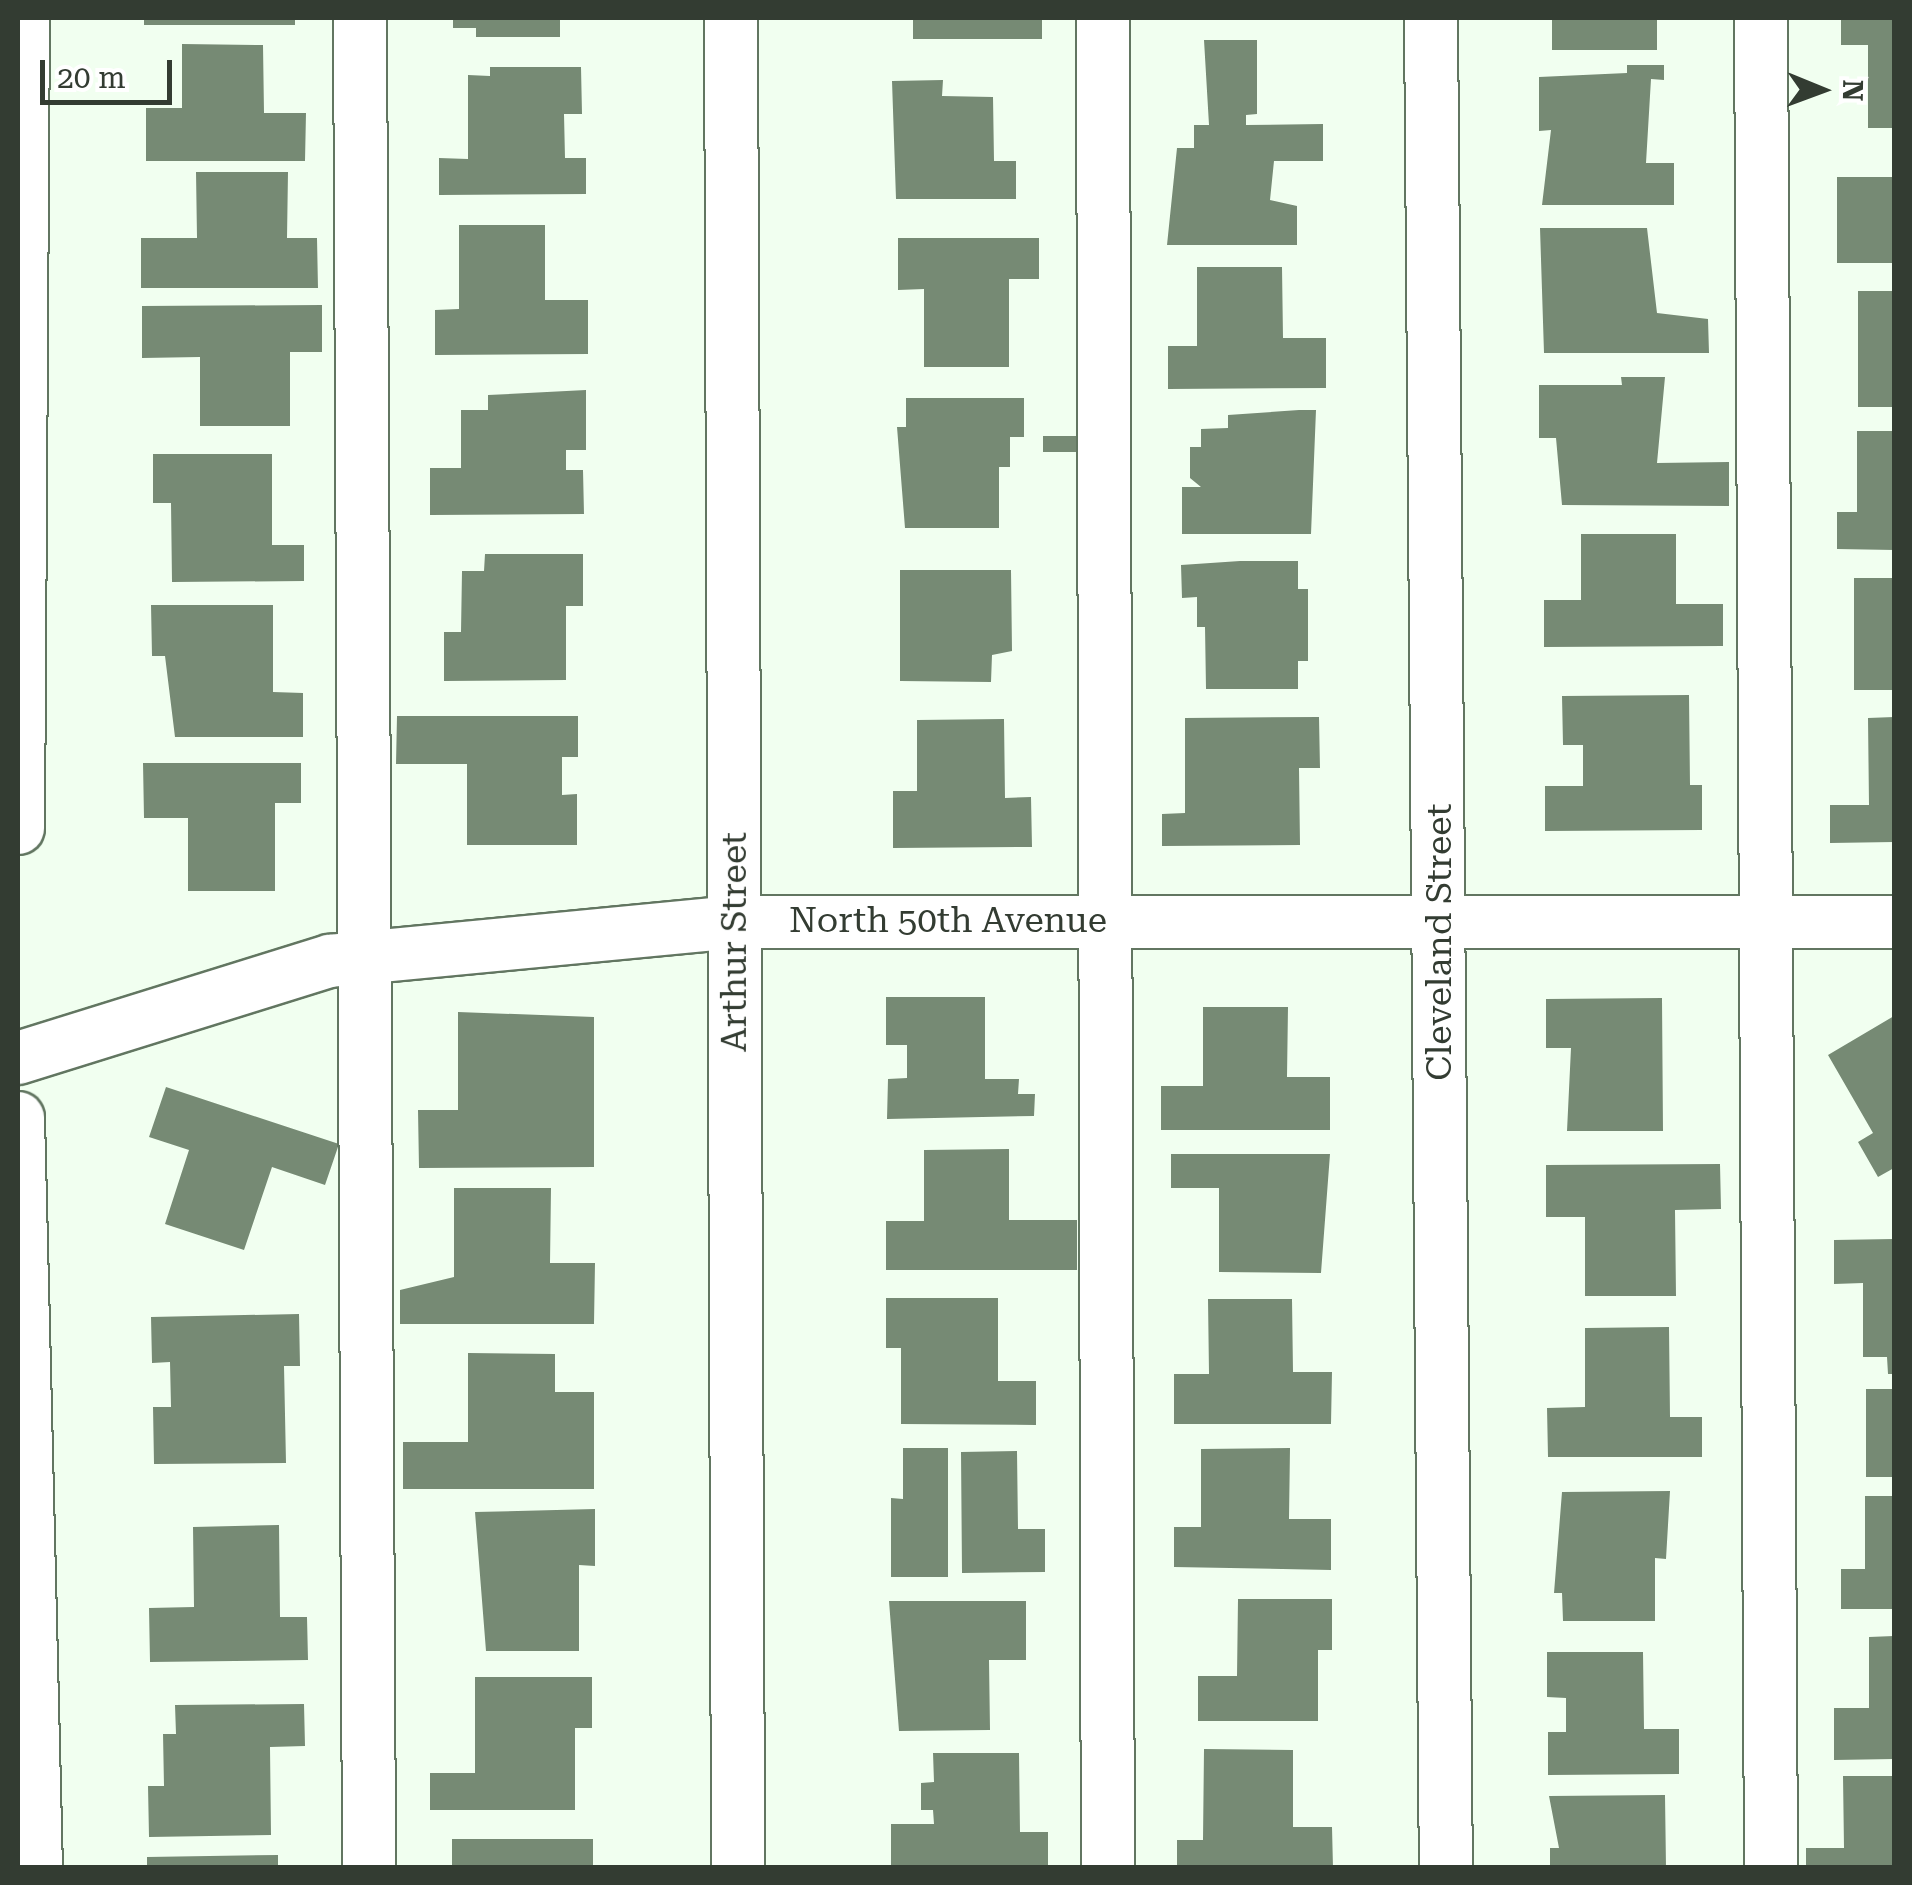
<!DOCTYPE html>
<html>
<head>
<meta charset="utf-8">
<style>
	body { margin:0 }
	#map { position:relative; width:1912px; height:1885px; overflow:hidden; background:#f1fff0; font-family:"Roboto Serif",serif }
	div>[style] { position:absolute }
	[style*='--x'] { left:calc(var(--x)*1px); top:calc(var(--y)*1px); width:calc(var(--w)*1px); rotate:calc(var(--a)*1deg) }
	.building>* { inset:0; background:#768a74; transform-origin:0 0 }
	.roads { filter:drop-shadow(2px 0 #627661) drop-shadow(-2px 0 #627661) drop-shadow(0 2px #627661) drop-shadow(0 -2px #627661) }
	.minor>* { height:52px; margin:-26px; padding:0 26px; transform-origin:26px; border-radius:26px; background:#fff }
	span { translate:-50% -50%; white-space:nowrap; text-align:center; line-height:1.15; -webkit-text-stroke:8px #fff; paint-order:stroke }
	.street-label { font-size:35px; color:#333c32 }
	.frame { position:absolute; inset:0; border:20px solid #333c32; pointer-events:none }
	.north { position:absolute; left:1772px; top:40px; width:100px; height:100px; -webkit-text-stroke:8px #fff; paint-order:stroke; rotate:91deg; font-size:28px; font-weight:700; line-height:40px; text-align:center; color:#333c32 }
	.north::after { content:''; display:block; margin:auto; width:35px; height:45px; background:#333c32; clip-path:polygon(50% 0,100% 100%,50% 72%,0 100%) }
	.scale { position:absolute; left:40px; top:60px; width:132px; height:45px; box-sizing:border-box; border:5px solid #333c32; border-top:0; padding-left:12px; font-size:30px; line-height:35px; white-space:nowrap; color:#333c32; -webkit-text-stroke:8px #fff; paint-order:stroke }
</style>
</head>
<body>
<div id="map">
	<div class="building">
		<div style="left:144px;top:18px;width:151px;height:7px"></div>
		<div style="clip-path:polygon(453px 18px,560px 18px,560px 37px,476px 37px,476px 28px,453px 28px)"></div>
		<div style="left:913px;top:18px;width:129px;height:21px"></div>
		<div style="left:1552px;top:18px;width:105px;height:32px"></div>
		<div style="clip-path:polygon(1841px 18px,1894px 18px,1894px 128px,1868px 128px,1868px 45px,1841px 45px)"></div>
		<div style="clip-path:polygon(1204px 40px,1257px 40px,1257px 114px,1246px 115px,1246px 125px,1323px 124px,1323px 161px,1274px 161px,1270px 200px,1297px 206px,1297px 245px,1167px 245px,1177px 148px,1194px 148px,1194px 125px,1209px 125px)"></div>
		<div style="clip-path:polygon(182px 44px,263px 45px,264px 113px,306px 113px,305px 161px,146px 161px,146px 108px,182px 108px)"></div>
		<div style="clip-path:polygon(1627px 65px,1664px 65px,1664px 80px,1651px 79px,1646px 163px,1674px 163px,1674px 205px,1542px 205px,1551px 130px,1539px 131px,1539px 77px,1627px 73px)"></div>
		<div style="clip-path:polygon(490px 67px,581px 67px,582px 114px,564px 114px,565px 158px,586px 158px,586px 194px,439px 195px,439px 158px,468px 159px,468px 75px,490px 76px)"></div>
		<div style="clip-path:polygon(943px 80px,942px 96px,993px 97px,994px 161px,1016px 161px,1016px 199px,896px 199px,892px 81px)"></div>
		<div style="clip-path:polygon(196px 172px,288px 172px,287px 238px,317px 238px,318px 288px,141px 288px,141px 238px,197px 238px)"></div>
		<div style="left:1837px;top:177px;width:57px;height:86px"></div>
		<div style="clip-path:polygon(459px 225px,545px 225px,545px 300px,588px 300px,588px 354px,435px 355px,435px 310px,459px 309px)"></div>
		<div style="clip-path:polygon(1540px 228px,1647px 228px,1657px 313px,1708px 319px,1709px 353px,1544px 353px)"></div>
		<div style="clip-path:polygon(898px 238px,1039px 238px,1039px 279px,1009px 279px,1009px 367px,924px 367px,924px 289px,898px 290px)"></div>
		<div style="clip-path:polygon(1197px 267px,1282px 267px,1283px 338px,1326px 338px,1326px 388px,1168px 389px,1168px 346px,1197px 346px)"></div>
		<div style="left:1858px;top:291px;width:36px;height:116px"></div>
		<div style="clip-path:polygon(322px 305px,322px 352px,290px 352px,290px 426px,200px 426px,200px 357px,142px 358px,142px 306px)"></div>
		<div style="clip-path:polygon(1621px 377px,1665px 377px,1657px 463px,1729px 462px,1729px 506px,1562px 505px,1556px 438px,1539px 438px,1539px 385px,1622px 385px)"></div>
		<div style="clip-path:polygon(586px 390px,586px 450px,566px 450px,566px 470px,583px 470px,584px 514px,430px 515px,430px 468px,461px 468px,461px 410px,488px 410px,488px 395px)"></div>
		<div style="clip-path:polygon(906px 398px,1024px 398px,1024px 437px,1010px 437px,1010px 467px,999px 467px,999px 528px,905px 528px,897px 427px,906px 427px)"></div>
		<div style="clip-path:polygon(1299px 410px,1316px 410px,1311px 534px,1182px 534px,1182px 487px,1201px 487px,1190px 478px,1190px 447px,1201px 447px,1201px 429px,1228px 428px,1228px 415px)"></div>
		<div style="clip-path:polygon(1857px 431px,1894px 431px,1894px 550px,1837px 549px,1837px 512px,1857px 512px)"></div>
		<div style="left:1043px;top:436px;width:38px;height:16px"></div>
		<div style="clip-path:polygon(153px 454px,272px 454px,272px 545px,304px 545px,304px 581px,172px 582px,171px 503px,153px 503px)"></div>
		<div style="clip-path:polygon(1581px 534px,1676px 534px,1676px 604px,1723px 604px,1723px 646px,1544px 647px,1544px 600px,1581px 600px)"></div>
		<div style="clip-path:polygon(485px 554px,583px 554px,583px 606px,566px 606px,566px 680px,444px 681px,444px 632px,461px 632px,462px 571px,484px 571px)"></div>
		<div style="clip-path:polygon(1240px 561px,1298px 561px,1298px 589px,1308px 589px,1308px 661px,1298px 661px,1298px 689px,1206px 689px,1205px 627px,1197px 627px,1197px 597px,1182px 598px,1181px 565px)"></div>
		<div style="clip-path:polygon(900px 570px,1011px 570px,1012px 651px,992px 655px,991px 682px,900px 681px)"></div>
		<div style="left:1854px;top:578px;width:40px;height:112px"></div>
		<div style="clip-path:polygon(151px 605px,273px 605px,273px 692px,303px 693px,303px 737px,175px 737px,165px 656px,152px 656px)"></div>
		<div style="clip-path:polygon(1689px 695px,1690px 785px,1702px 785px,1702px 830px,1545px 831px,1545px 786px,1583px 786px,1583px 745px,1563px 745px,1562px 696px)"></div>
		<div style="clip-path:polygon(397px 716px,578px 716px,578px 757px,562px 757px,562px 795px,577px 794px,577px 845px,467px 845px,467px 764px,396px 764px)"></div>
		<div style="clip-path:polygon(1319px 717px,1320px 768px,1299px 768px,1300px 845px,1162px 846px,1162px 814px,1185px 813px,1185px 718px)"></div>
		<div style="clip-path:polygon(1894px 717px,1894px 842px,1830px 843px,1830px 805px,1869px 805px,1868px 718px)"></div>
		<div style="clip-path:polygon(1004px 719px,1005px 798px,1031px 797px,1032px 847px,893px 848px,893px 791px,917px 791px,917px 720px)"></div>
		<div style="clip-path:polygon(143px 763px,301px 763px,301px 803px,275px 803px,275px 891px,188px 891px,188px 818px,144px 818px)"></div>
		<div style="clip-path:polygon(886px 997px,985px 997px,985px 1079px,1019px 1079px,1018px 1094px,1035px 1094px,1034px 1116px,887px 1119px,888px 1079px,907px 1078px,907px 1045px,886px 1045px)"></div>
		<div style="clip-path:polygon(1662px 998px,1663px 1131px,1567px 1131px,1571px 1048px,1546px 1048px,1546px 999px)"></div>
		<div style="clip-path:polygon(1203px 1007px,1288px 1007px,1287px 1077px,1330px 1077px,1330px 1130px,1161px 1130px,1161px 1086px,1203px 1086px)"></div>
		<div style="clip-path:polygon(458px 1012px,594px 1017px,594px 1167px,419px 1168px,418px 1110px,458px 1110px)"></div>
		<div style="clip-path:polygon(1894px 1016px,1894px 1168px,1878px 1177px,1858px 1142px,1873px 1133px,1828px 1055px)"></div>
		<div style="clip-path:polygon(166px 1087px,339px 1144px,325px 1185px,272px 1167px,244px 1250px,165px 1224px,189px 1150px,149px 1137px)"></div>
		<div style="clip-path:polygon(1009px 1149px,1009px 1220px,1077px 1220px,1077px 1270px,886px 1270px,886px 1221px,924px 1221px,924px 1150px)"></div>
		<div style="clip-path:polygon(1171px 1154px,1330px 1154px,1321px 1273px,1219px 1272px,1219px 1188px,1171px 1188px)"></div>
		<div style="clip-path:polygon(1720px 1164px,1721px 1209px,1675px 1210px,1676px 1296px,1585px 1296px,1585px 1217px,1546px 1217px,1546px 1165px)"></div>
		<div style="clip-path:polygon(454px 1188px,551px 1188px,550px 1263px,595px 1263px,594px 1324px,400px 1324px,400px 1290px,454px 1277px)"></div>
		<div style="clip-path:polygon(1894px 1239px,1894px 1374px,1888px 1374px,1887px 1357px,1863px 1357px,1863px 1283px,1834px 1284px,1834px 1240px)"></div>
		<div style="clip-path:polygon(886px 1298px,998px 1298px,998px 1381px,1036px 1381px,1036px 1425px,901px 1424px,901px 1348px,886px 1348px)"></div>
		<div style="clip-path:polygon(1208px 1299px,1292px 1299px,1293px 1372px,1332px 1372px,1331px 1424px,1174px 1424px,1174px 1374px,1209px 1374px)"></div>
		<div style="clip-path:polygon(299px 1314px,300px 1366px,284px 1366px,286px 1463px,154px 1464px,153px 1407px,171px 1407px,170px 1362px,152px 1363px,151px 1317px)"></div>
		<div style="clip-path:polygon(1669px 1327px,1670px 1417px,1702px 1417px,1702px 1457px,1548px 1457px,1547px 1408px,1585px 1407px,1585px 1328px)"></div>
		<div style="clip-path:polygon(468px 1353px,555px 1354px,555px 1392px,594px 1392px,594px 1489px,403px 1489px,403px 1442px,468px 1442px)"></div>
		<div style="left:1866px;top:1389px;width:28px;height:88px"></div>
		<div style="clip-path:polygon(903px 1448px,948px 1448px,948px 1577px,891px 1577px,891px 1498px,903px 1499px)"></div>
		<div style="clip-path:polygon(1290px 1448px,1289px 1519px,1331px 1519px,1331px 1570px,1174px 1567px,1174px 1527px,1201px 1527px,1201px 1449px)"></div>
		<div style="clip-path:polygon(1017px 1451px,1018px 1529px,1045px 1529px,1045px 1572px,962px 1573px,961px 1452px)"></div>
		<div style="clip-path:polygon(1670px 1491px,1666px 1559px,1655px 1558px,1655px 1621px,1563px 1621px,1562px 1593px,1554px 1593px,1562px 1492px)"></div>
		<div style="clip-path:polygon(1865px 1496px,1894px 1496px,1894px 1609px,1841px 1609px,1841px 1569px,1865px 1569px)"></div>
		<div style="clip-path:polygon(595px 1509px,595px 1566px,579px 1565px,579px 1651px,486px 1651px,475px 1512px)"></div>
		<div style="clip-path:polygon(279px 1525px,280px 1617px,307px 1617px,308px 1660px,150px 1662px,149px 1608px,194px 1607px,193px 1527px)"></div>
		<div style="clip-path:polygon(1238px 1599px,1332px 1599px,1332px 1650px,1318px 1650px,1318px 1721px,1198px 1721px,1198px 1676px,1237px 1676px)"></div>
		<div style="clip-path:polygon(889px 1601px,1026px 1601px,1026px 1660px,989px 1660px,990px 1730px,899px 1731px)"></div>
		<div style="clip-path:polygon(1894px 1636px,1894px 1759px,1834px 1760px,1834px 1708px,1869px 1708px,1869px 1637px)"></div>
		<div style="clip-path:polygon(1547px 1652px,1643px 1652px,1644px 1729px,1679px 1729px,1679px 1774px,1548px 1775px,1548px 1732px,1566px 1732px,1566px 1698px,1547px 1697px)"></div>
		<div style="clip-path:polygon(475px 1677px,592px 1677px,592px 1728px,575px 1728px,575px 1810px,430px 1810px,430px 1773px,475px 1773px)"></div>
		<div style="clip-path:polygon(304px 1704px,305px 1746px,270px 1747px,271px 1835px,149px 1837px,148px 1786px,164px 1786px,163px 1734px,176px 1734px,175px 1705px)"></div>
		<div style="clip-path:polygon(1204px 1749px,1293px 1750px,1293px 1827px,1332px 1827px,1333px 1868px,1177px 1868px,1177px 1840px,1203px 1840px)"></div>
		<div style="clip-path:polygon(933px 1753px,1019px 1753px,1020px 1832px,1048px 1832px,1048px 1868px,891px 1868px,891px 1824px,934px 1824px,933px 1810px,921px 1810px,921px 1783px,934px 1782px)"></div>
		<div style="clip-path:polygon(1843px 1776px,1894px 1776px,1894px 1868px,1806px 1868px,1806px 1848px,1844px 1848px)"></div>
		<div style="clip-path:polygon(1665px 1795px,1666px 1868px,1550px 1868px,1550px 1848px,1559px 1848px,1549px 1796px)"></div>
		<div style="left:452px;top:1839px;width:141px;height:29px"></div>
		<div style="clip-path:polygon(278px 1855px,278px 1868px,147px 1868px,147px 1857px)"></div>
	</div>
	<div class="roads">
		<div class="minor">
			<div style="--x:360;--y:18;--w:1850;--a:89.72"></div>
			<div style="--x:731;--y:18;--w:1850;--a:89.78"></div>
			<div style="--x:1103;--y:18;--w:1850;--a:89.85"></div>
			<div style="--x:1431;--y:18;--w:1850;--a:89.54"></div>
			<div style="--x:1761;--y:18;--w:1850;--a:89.69"></div>
			<div style="--x:18;--y:828;--w:810;--a:-89.65"></div>
			<div style="--x:18;--y:1058;--w:327;--a:-17.3"></div>
			<div style="--x:330;--y:961;--w:407;--a:-5.5"></div>
			<div style="--x:735;--y:922;--w:1159;--a:0"></div>
			<div style="--x:18;--y:1118;--w:750;--a:88.63"></div>
		</div>
	</div>
	<div class="street-label">
		<span style="left:948px;top:921px">North 50th Avenue</span>
		<span style="left:735px;top:942px;rotate:-90deg">Arthur Street</span>
		<span style="left:1440px;top:942px;rotate:-90deg">Cleveland Street</span>
	</div>
	<div class="frame"></div>
	<div class="north">N</div>
	<div class="scale">20 m</div>
</div>
</body>
</html>
